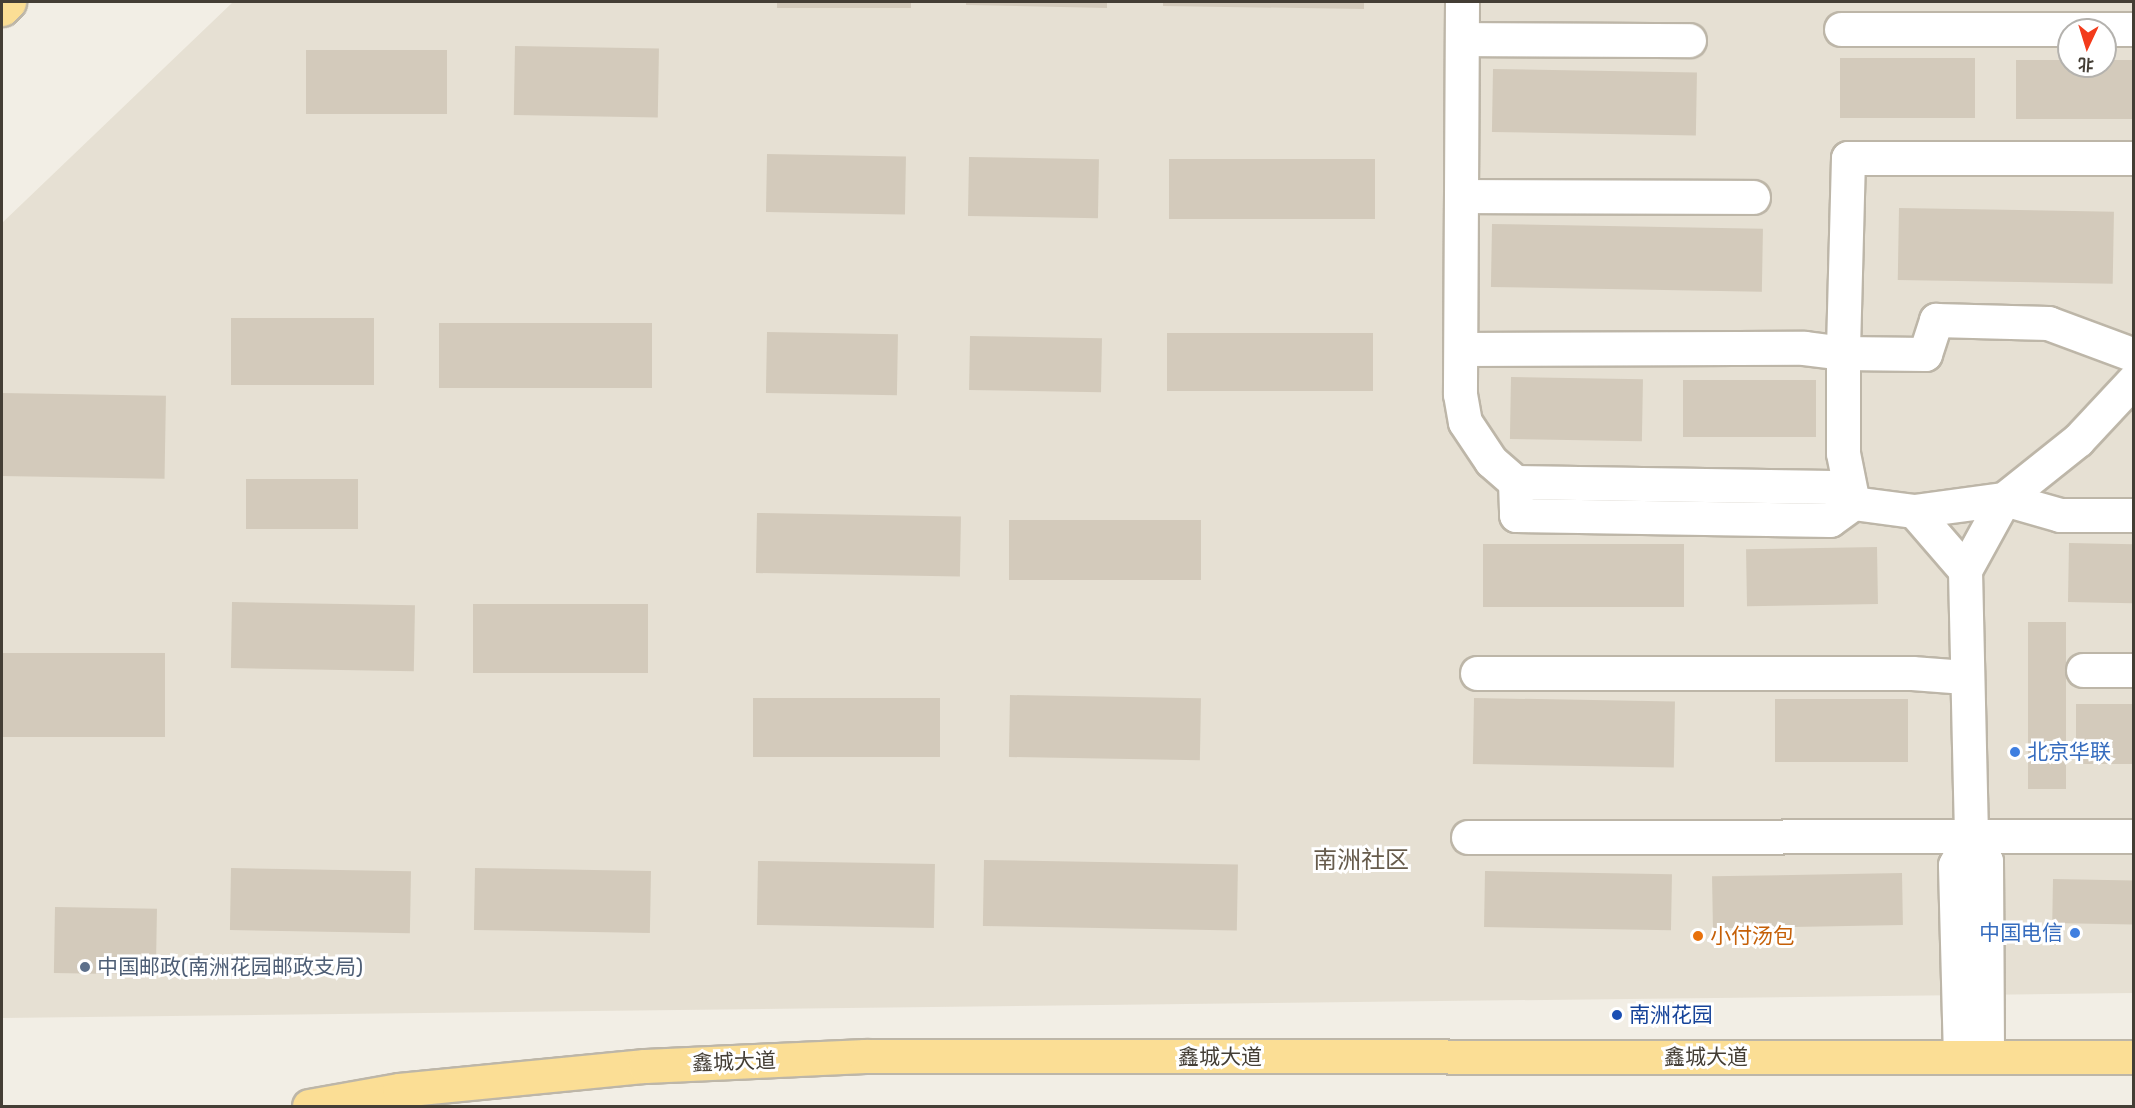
<!DOCTYPE html>
<html>
<head>
<meta charset="utf-8">
<style>
	body { margin:0 }
	#map { position:relative; width:2135px; height:1108px; overflow:hidden; background:#f2eee5; font-family:Rubik,"Noto Sans SC",sans-serif }
	div>[style] { position:absolute }
	[style*='--x'] { left:calc(var(--x)*1px); top:calc(var(--y)*1px); width:calc(var(--w)*1px); rotate:calc(var(--a)*1deg) }
	.residential>* { inset:0; background:#e6e0d3 }
	.building>* { inset:0; background:#d3cabb; transform-origin:0 0 }
	.roads { filter:drop-shadow(2px 0 #bdb6a8) drop-shadow(-2px 0 #bdb6a8) drop-shadow(0 2px #bdb6a8) drop-shadow(0 -2px #bdb6a8) }
	.minor>* { height:33px; margin:-16.5px; padding:0 16.5px; transform-origin:16.5px; border-radius:16.5px; background:#fff }
	.major>* { height:33px; margin:-16.5px; padding:0 16.5px; transform-origin:16.5px; border-radius:16.5px; background:#fbde95 }
	.dots>* { width:16px; height:16px; translate:-50% -50%; box-sizing:border-box; border:3px solid #fff; border-radius:50% }
	span { translate:-50% -50%; white-space:nowrap; text-align:center; line-height:1.15; -webkit-text-stroke:6px #fff; paint-order:stroke }
	.shop-label { font-size:21px; color:#366cbe }
	.left { translate:0 -50%; text-align:left }
	.right { translate:-100% -50%; text-align:right }
	.food-label { font-size:21px; color:#c56008 }
	.service-label { font-size:21px; color:#4e5e75 }
	.transit-label { font-size:21px; color:#164399 }
	.street-label { font-size:21px; color:#443e35 }
	.quarter-label { font-size:24px; color:#675c4c }
	.frame { position:absolute; inset:0; border:3px solid #443e35; pointer-events:none }
	.north { position:absolute; left:2057px; top:18px; width:60px; height:60px; box-sizing:border-box; background:#fff; border:2px solid #b4b2ae; border-radius:50%; rotate:184deg; font-size:16px; font-weight:700; line-height:24px; text-align:center; color:#443e35 }
	.north::after { content:''; display:block; margin:auto; width:21px; height:27px; background:#f33b1b; clip-path:polygon(50% 0,100% 100%,50% 72%,0 100%) }
</style>
</head>
<body>
<div id="map">
	<div class="residential">
		<div style="clip-path:polygon(evenodd,233px 2px,2133px 2px,2133px 993px,2px 1018px,2px 223px,233px 2px,2069px 30px,2105px 30px,2105px 66px,2069px 66px,2069px 30px)"></div>
	</div>
	<div class="building">
		<div style="left:777px;top:2px;width:134px;height:6px"></div>
		<div style="clip-path:polygon(966px 2px,1107px 2px,1107px 8px,966px 5px)"></div>
		<div style="clip-path:polygon(1163px 2px,1364px 2px,1364px 9px,1163px 6px)"></div>
		<div style="left:515px;top:46px;width:144px;height:69px;rotate:1deg"></div>
		<div style="left:306px;top:50px;width:141px;height:64px"></div>
		<div style="left:1840px;top:58px;width:135px;height:60px"></div>
		<div style="clip-path:polygon(2016px 60px,2069px 60px,2069px 66px,2105px 66px,2105px 60px,2134px 60px,2134px 119px,2016px 119px)"></div>
		<div style="left:1493px;top:69px;width:204px;height:63px;rotate:1deg"></div>
		<div style="left:767px;top:154px;width:139px;height:58px;rotate:1deg"></div>
		<div style="left:969px;top:157px;width:130px;height:59px;rotate:1deg"></div>
		<div style="left:1169px;top:159px;width:206px;height:60px"></div>
		<div style="left:1899px;top:208px;width:215px;height:72px;rotate:1deg"></div>
		<div style="left:1492px;top:224px;width:271px;height:63px;rotate:1deg"></div>
		<div style="left:231px;top:318px;width:143px;height:67px"></div>
		<div style="left:439px;top:323px;width:213px;height:65px"></div>
		<div style="left:767px;top:332px;width:131px;height:61px;rotate:1deg"></div>
		<div style="left:1373px;top:333px;width:58px;height:206px;rotate:90deg"></div>
		<div style="left:970px;top:336px;width:132px;height:54px;rotate:1deg"></div>
		<div style="left:1511px;top:377px;width:132px;height:62px;rotate:1deg"></div>
		<div style="left:1683px;top:380px;width:133px;height:57px"></div>
		<div style="left:2px;top:393px;width:164px;height:83px;rotate:1deg"></div>
		<div style="left:246px;top:479px;width:112px;height:50px"></div>
		<div style="left:757px;top:513px;width:204px;height:60px;rotate:1deg"></div>
		<div style="left:1009px;top:520px;width:192px;height:60px"></div>
		<div style="left:2069px;top:543px;width:65px;height:59px;rotate:1deg"></div>
		<div style="left:1483px;top:544px;width:201px;height:63px"></div>
		<div style="left:1877px;top:547px;width:57px;height:131px;rotate:89deg"></div>
		<div style="left:232px;top:602px;width:183px;height:66px;rotate:1deg"></div>
		<div style="left:473px;top:604px;width:175px;height:69px"></div>
		<div style="left:2028px;top:622px;width:38px;height:167px"></div>
		<div style="left:2px;top:653px;width:163px;height:84px"></div>
		<div style="left:1010px;top:695px;width:191px;height:62px;rotate:1deg"></div>
		<div style="left:753px;top:698px;width:187px;height:59px"></div>
		<div style="left:1474px;top:698px;width:201px;height:66px;rotate:1deg"></div>
		<div style="left:1775px;top:699px;width:133px;height:63px"></div>
		<div style="left:2076px;top:704px;width:58px;height:60px"></div>
		<div style="left:984px;top:860px;width:254px;height:66px;rotate:1deg"></div>
		<div style="left:758px;top:861px;width:177px;height:64px;rotate:1deg"></div>
		<div style="left:231px;top:868px;width:180px;height:62px;rotate:1deg"></div>
		<div style="left:475px;top:868px;width:176px;height:62px;rotate:1deg"></div>
		<div style="left:1485px;top:871px;width:187px;height:56px;rotate:1deg"></div>
		<div style="left:1902px;top:873px;width:52px;height:190px;rotate:89deg"></div>
		<div style="left:2053px;top:879px;width:81px;height:44px;rotate:1deg"></div>
		<div style="left:55px;top:907px;width:102px;height:66px;rotate:1deg"></div>
	</div>
	<div class="roads">
		<div class="minor">
			<div style="--x:1462;--y:2;--w:392;--a:90.3"></div>
			<div style="--x:1460;--y:394;--w:28;--a:80"></div>
			<div style="--x:1465;--y:422;--w:47;--a:56.3"></div>
			<div style="--x:1491;--y:461;--w:32;--a:41"></div>
			<div style="--x:1515;--y:482;--w:33;--a:88"></div>
			<div style="--x:1516;--y:515;--w:314;--a:0.9"></div>
			<div style="--x:1830;--y:520;--w:29;--a:-36"></div>
			<div style="--x:1853;--y:503;--w:26;--a:-143"></div>
			<div style="--x:1832;--y:487;--w:317;--a:-179.1"></div>
			<div style="--x:1841;--y:29;--w:293;--a:0"></div>
			<div style="--x:1462;--y:39;--w:227;--a:0.3"></div>
			<div style="--x:2134;--y:158;--w:286;--a:180"></div>
			<div style="--x:1848;--y:158;--w:195;--a:91.5"></div>
			<div style="--x:1843;--y:353;--w:100;--a:90"></div>
			<div style="--x:1843;--y:453;--w:51;--a:78.7"></div>
			<div style="--x:1853;--y:503;--w:62;--a:7.5"></div>
			<div style="--x:1914;--y:511;--w:91;--a:-7.6"></div>
			<div style="--x:2004;--y:499;--w:58;--a:15.9"></div>
			<div style="--x:2060;--y:515;--w:74;--a:0"></div>
			<div style="--x:1463;--y:196;--w:290;--a:0.2"></div>
			<div style="--x:1461;--y:349;--w:343;--a:-0.2"></div>
			<div style="--x:1804;--y:348;--w:39;--a:7"></div>
			<div style="--x:1843;--y:353;--w:82;--a:0.7"></div>
			<div style="--x:1925;--y:354;--w:36;--a:-72"></div>
			<div style="--x:1936;--y:320;--w:112;--a:1.5"></div>
			<div style="--x:2048;--y:323;--w:92;--a:20.4"></div>
			<div style="--x:1914;--y:511;--w:78;--a:49.2"></div>
			<div style="--x:2083;--y:670;--w:51;--a:0"></div>
			<div style="--x:1477;--y:673;--w:435;--a:0"></div>
			<div style="--x:1912;--y:673;--w:53;--a:4.3"></div>
			<div style="--x:1971;--y:835;--w:30;--a:60"></div>
			<div style="--x:1986;--y:861;--w:196;--a:89.7"></div>
			<div style="--x:1468;--y:837;--w:666;--a:-0.09"></div>
			<div style="--x:1960;--y:1057;--w:192;--a:-91.5"></div>
			<div style="--x:1955;--y:865;--w:34;--a:-62"></div>
			<div style="--x:1971;--y:835;--w:265;--a:-91.3"></div>
			<div style="--x:1965;--y:570;--w:81;--a:-61.2"></div>
			<div style="--x:2004;--y:499;--w:95;--a:-38.6"></div>
			<div style="--x:2078;--y:440;--w:82;--a:-47"></div>
		</div>
		<div class="major">
			<div style="--x:2;--y:9;--w:10;--a:-45"></div>
			<div style="--x:309;--y:1106;--w:91;--a:-10.1"></div>
			<div style="--x:399;--y:1090;--w:247;--a:-5.6"></div>
			<div style="--x:645;--y:1066;--w:220;--a:-2.6"></div>
			<div style="--x:865;--y:1056;--w:1269;--a:0.05"></div>
		</div>
	</div>
	<div class="dots">
		<div style="left:2015px;top:752px;background:#3f7fe0"></div>
		<div style="left:2075px;top:933px;background:#3f7fe0"></div>
		<div style="left:1698px;top:936px;background:#e8710a"></div>
		<div style="left:85px;top:967px;background:#5c6f8a"></div>
		<div style="left:1617px;top:1015px;background:#1a4fb4"></div>
	</div>
	<div class="shop-label">
		<span class="left" style="left:2027px;top:752px">北京华联</span>
		<span class="right" style="left:2063px;top:933px">中国电信</span>
	</div>
	<div class="food-label">
		<span class="left" style="left:1710px;top:936px">小付汤包</span>
	</div>
	<div class="service-label">
		<span class="left" style="left:97px;top:967px">中国邮政(南洲花园邮政支局)</span>
	</div>
	<div class="transit-label">
		<span class="left" style="left:1629px;top:1015px">南洲花园</span>
	</div>
	<div class="street-label">
		<span style="left:1220px;top:1057px">鑫城大道</span>
		<span style="left:1706px;top:1057px">鑫城大道</span>
		<span style="left:734px;top:1062px;rotate:-2deg">鑫城大道</span>
	</div>
	<div class="quarter-label">
		<span style="left:1361px;top:861px">南洲社区</span>
	</div>
	<div class="frame"></div>
	<div class="north">北</div>
</div>
</body>
</html>
